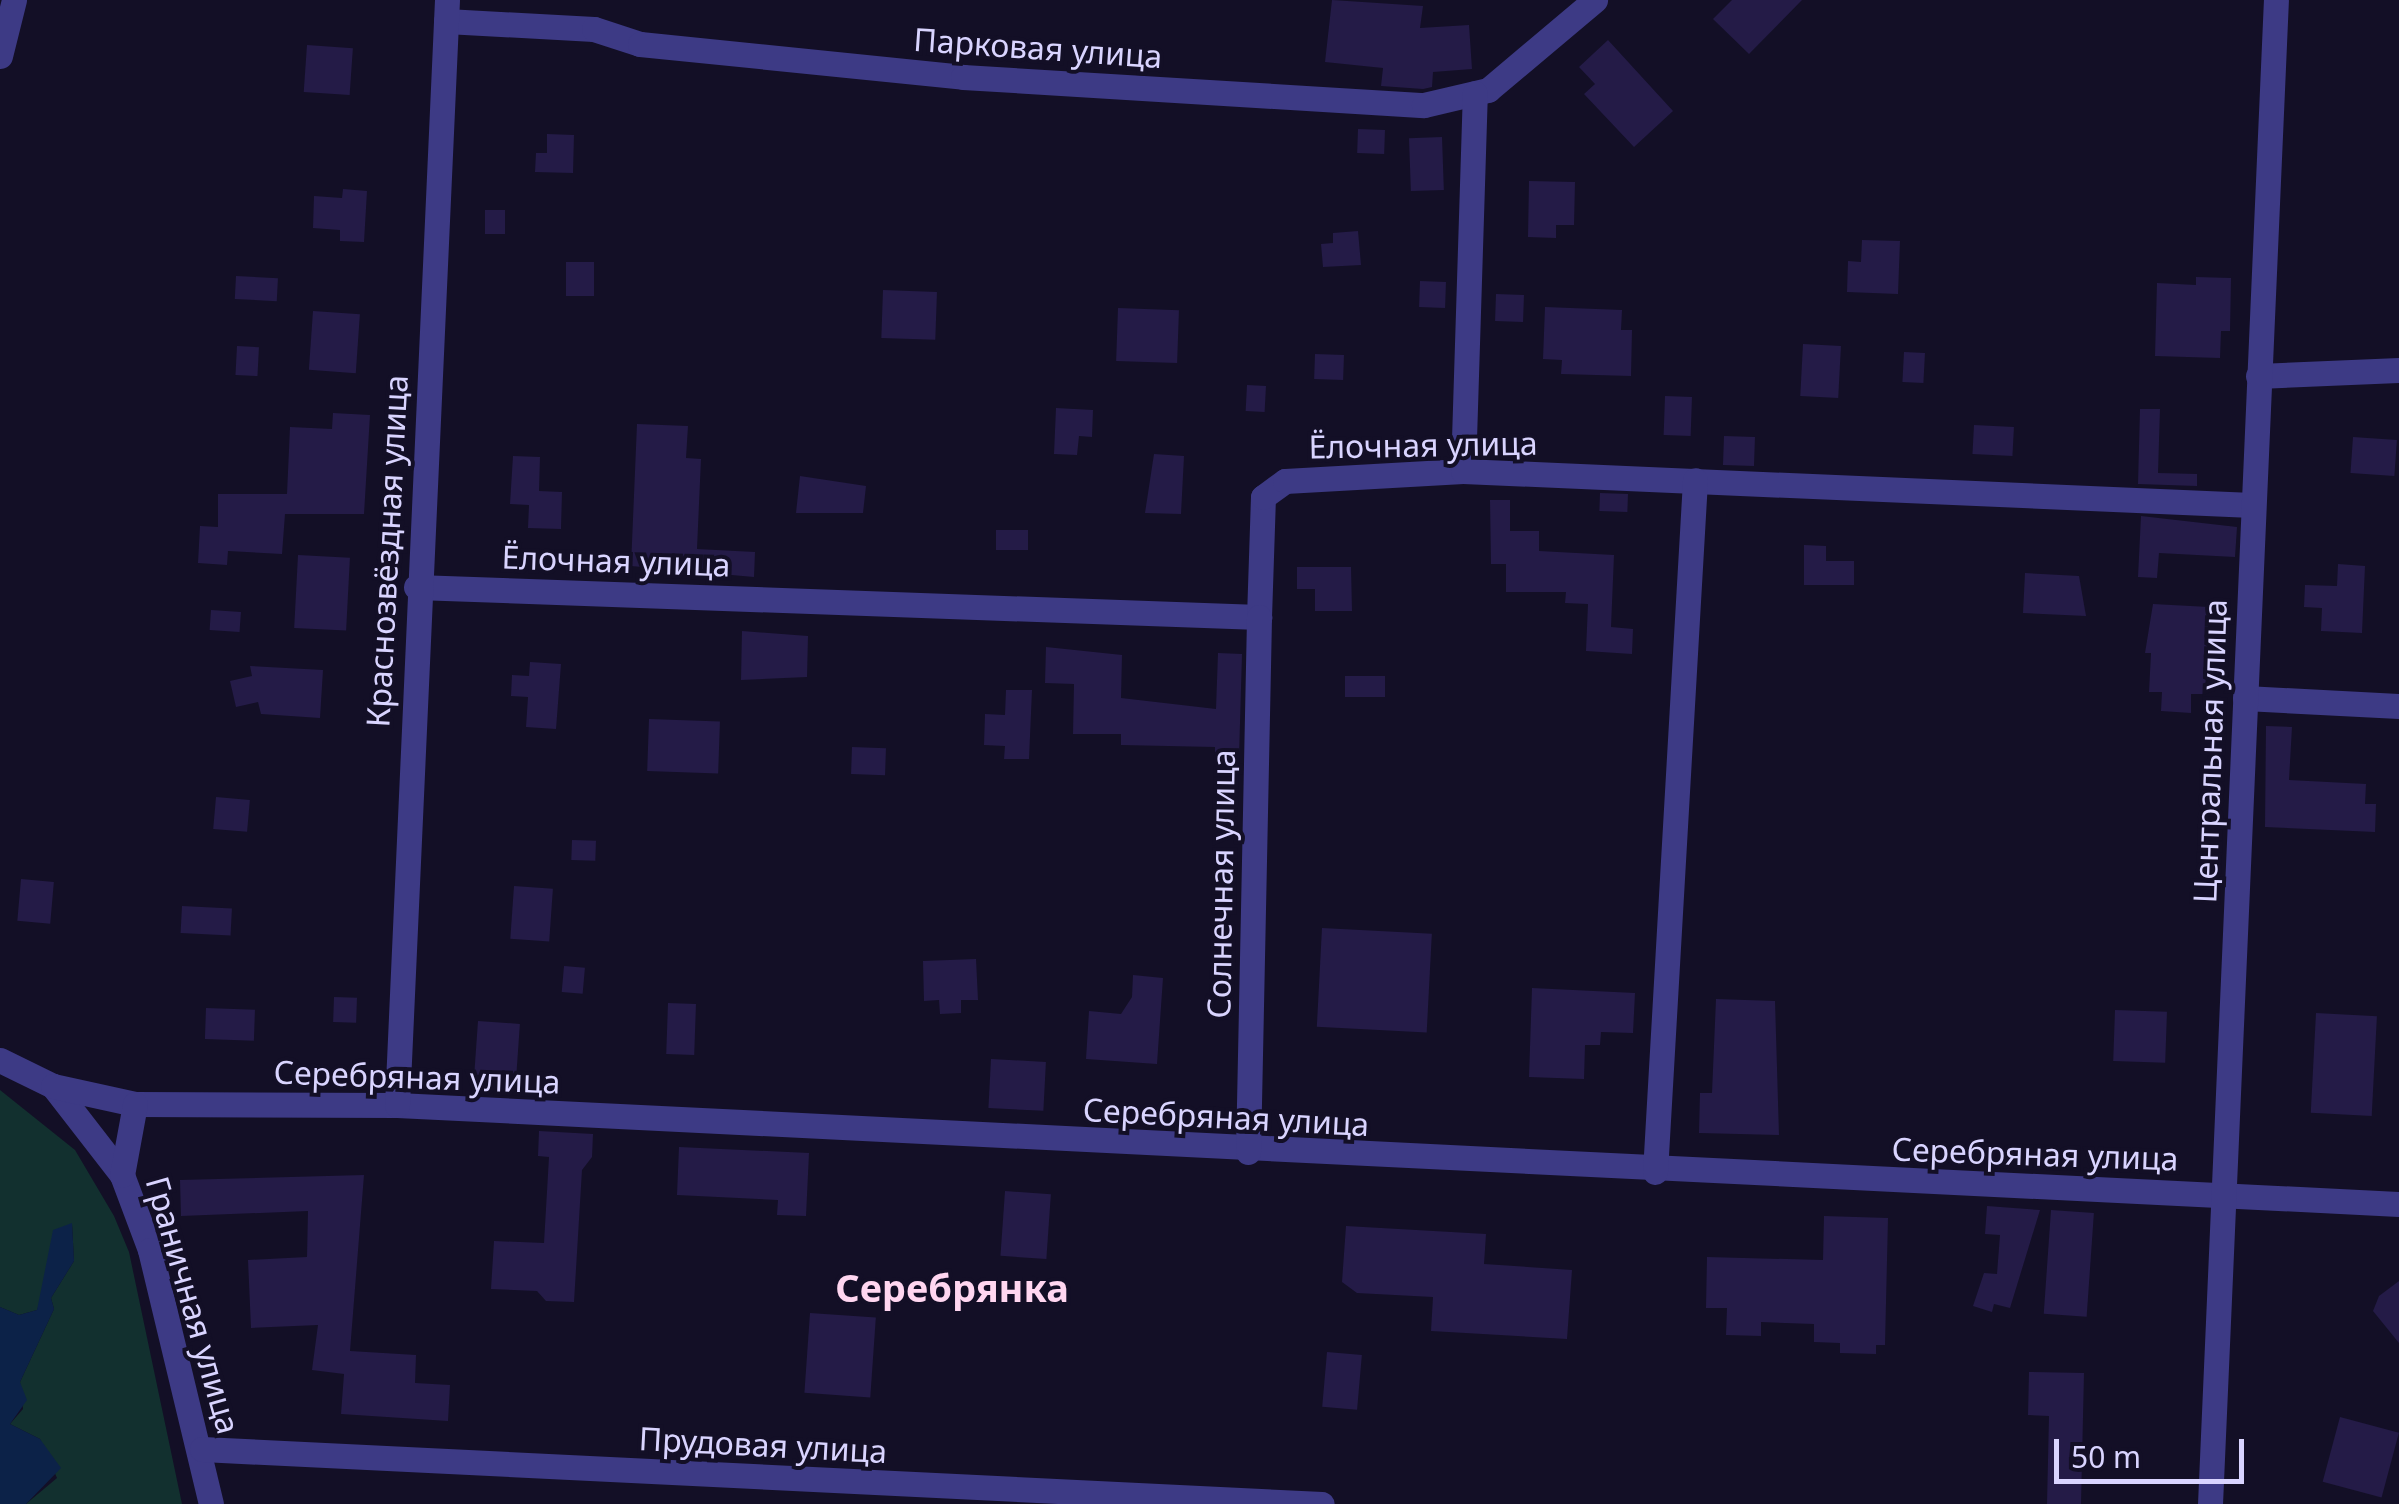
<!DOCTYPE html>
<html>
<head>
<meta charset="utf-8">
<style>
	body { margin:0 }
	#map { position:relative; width:2399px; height:1504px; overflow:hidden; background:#130f26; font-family:"Noto Sans",sans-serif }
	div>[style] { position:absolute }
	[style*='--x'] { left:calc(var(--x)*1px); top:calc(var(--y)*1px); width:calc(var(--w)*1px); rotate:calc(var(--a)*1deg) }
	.green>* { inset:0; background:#12302f }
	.water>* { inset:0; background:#0c2248 }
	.building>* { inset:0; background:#241b47; transform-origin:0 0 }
	.minor>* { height:25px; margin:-12.5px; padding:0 12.5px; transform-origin:12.5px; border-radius:12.5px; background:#3d3a85 }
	span { translate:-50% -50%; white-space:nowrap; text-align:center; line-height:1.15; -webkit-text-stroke:8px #130f26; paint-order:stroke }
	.street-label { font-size:32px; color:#d9d4ff }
	.quarter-label { font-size:38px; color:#ffd6f0; font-weight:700 }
	.scale { position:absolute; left:2054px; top:1439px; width:190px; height:45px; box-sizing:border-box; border:5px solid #d9d4ff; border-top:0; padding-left:12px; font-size:30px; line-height:35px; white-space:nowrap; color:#d9d4ff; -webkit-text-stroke:8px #130f26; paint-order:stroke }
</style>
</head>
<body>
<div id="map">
	<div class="green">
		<div style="clip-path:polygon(0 1090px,75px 1150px,114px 1216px,129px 1252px,182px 1504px,26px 1504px,57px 1478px,40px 1439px,10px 1424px,23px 1409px,20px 1382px,54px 1309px,51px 1298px,74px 1261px,72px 1224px,37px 1310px,19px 1315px,0 1307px)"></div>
	</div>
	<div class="water">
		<div style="clip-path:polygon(72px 1223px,74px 1261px,51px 1298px,54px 1309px,20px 1382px,27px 1400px,10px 1424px,40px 1439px,61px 1468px,26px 1504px,0 1504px,0 1307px,19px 1315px,37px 1310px,53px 1230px)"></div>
	</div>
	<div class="building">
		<div style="clip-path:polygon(1332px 0,1423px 6px,1420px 28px,1469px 25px,1472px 69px,1433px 72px,1432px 87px,1423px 89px,1381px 86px,1383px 68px,1325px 62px)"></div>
		<div style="clip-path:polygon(1732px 0,1802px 0,1749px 54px,1713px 19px)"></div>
		<div style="clip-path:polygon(1608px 40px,1673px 111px,1634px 147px,1584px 94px,1595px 84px,1579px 67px)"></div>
		<div style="left:307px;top:45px;width:46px;height:47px;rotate:4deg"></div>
		<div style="left:1358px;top:129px;width:27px;height:24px;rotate:2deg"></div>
		<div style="clip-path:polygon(547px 134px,574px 135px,573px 173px,535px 172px,536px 153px,547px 153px)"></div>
		<div style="left:1442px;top:137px;width:53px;height:33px;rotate:88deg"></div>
		<div style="clip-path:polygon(1529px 181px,1575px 182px,1574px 225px,1556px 225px,1556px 238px,1528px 237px)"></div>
		<div style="clip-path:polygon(343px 189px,367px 191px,364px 242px,340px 241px,340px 230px,313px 228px,314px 196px,342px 198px)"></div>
		<div style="left:485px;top:210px;width:20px;height:24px"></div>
		<div style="clip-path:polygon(1358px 231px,1361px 265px,1323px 267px,1321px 244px,1333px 243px,1333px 233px)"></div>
		<div style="clip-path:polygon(1862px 240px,1900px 241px,1898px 294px,1847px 292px,1848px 261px,1861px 262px)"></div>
		<div style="left:566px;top:262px;width:28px;height:34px"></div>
		<div style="left:236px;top:276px;width:42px;height:23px;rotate:3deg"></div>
		<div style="clip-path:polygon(2196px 277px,2231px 278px,2230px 331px,2221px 331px,2220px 358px,2155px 356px,2157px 283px,2196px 285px)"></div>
		<div style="left:1420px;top:281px;width:26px;height:26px;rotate:2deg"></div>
		<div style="left:883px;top:290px;width:54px;height:48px;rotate:2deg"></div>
		<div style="left:1496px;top:294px;width:28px;height:27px;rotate:2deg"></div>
		<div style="clip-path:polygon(1545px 307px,1622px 310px,1621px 330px,1632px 330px,1631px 376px,1561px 374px,1562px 360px,1543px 359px)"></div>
		<div style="left:1118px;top:308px;width:61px;height:53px;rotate:2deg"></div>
		<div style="left:313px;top:311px;width:47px;height:59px;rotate:4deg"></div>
		<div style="left:1803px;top:344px;width:38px;height:52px;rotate:3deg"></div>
		<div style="left:237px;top:346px;width:22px;height:29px;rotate:3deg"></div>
		<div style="left:1904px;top:352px;width:21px;height:30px;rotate:3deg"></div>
		<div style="left:1315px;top:354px;width:29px;height:25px;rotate:2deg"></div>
		<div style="left:1247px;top:385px;width:19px;height:26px;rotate:3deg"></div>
		<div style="left:1665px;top:396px;width:27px;height:39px;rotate:2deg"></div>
		<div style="clip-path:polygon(1056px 408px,1093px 410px,1092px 437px,1079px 436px,1077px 455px,1054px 454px)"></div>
		<div style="clip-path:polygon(2140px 409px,2160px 409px,2158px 473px,2197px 474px,2197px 486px,2138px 484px)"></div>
		<div style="clip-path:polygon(333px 413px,370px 415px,364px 514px,285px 514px,282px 554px,228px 551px,227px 565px,198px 563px,200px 526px,218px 527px,218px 494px,287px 494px,290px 427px,332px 429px)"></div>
		<div style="clip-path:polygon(637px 424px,688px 426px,686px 458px,701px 459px,697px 549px,755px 552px,754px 577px,631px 566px)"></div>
		<div style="left:1974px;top:425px;width:40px;height:29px;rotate:3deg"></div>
		<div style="left:1724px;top:436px;width:31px;height:29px;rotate:2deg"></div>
		<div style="left:2353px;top:437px;width:44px;height:36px;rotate:4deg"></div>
		<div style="clip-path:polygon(1154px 454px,1184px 456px,1181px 514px,1145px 513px)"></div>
		<div style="clip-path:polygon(513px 456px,540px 457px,539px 491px,562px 492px,561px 529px,528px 528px,529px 505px,510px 504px)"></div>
		<div style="clip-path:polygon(800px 476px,866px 486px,863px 513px,796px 513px)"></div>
		<div style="left:1600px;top:493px;width:28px;height:18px;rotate:2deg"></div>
		<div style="clip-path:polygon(1490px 500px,1510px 500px,1510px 531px,1539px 531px,1539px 551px,1614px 555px,1611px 627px,1633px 629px,1632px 654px,1586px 651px,1588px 604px,1565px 603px,1566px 592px,1506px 592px,1506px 564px,1491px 564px)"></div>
		<div style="clip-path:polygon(2141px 516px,2237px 527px,2235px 557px,2159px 553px,2157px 578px,2138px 577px)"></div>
		<div style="left:996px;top:530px;width:32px;height:20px"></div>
		<div style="clip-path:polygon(1804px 545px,1826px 546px,1826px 561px,1854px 561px,1854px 585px,1804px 585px)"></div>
		<div style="left:298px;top:555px;width:52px;height:73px;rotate:3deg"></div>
		<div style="clip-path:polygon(2338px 564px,2365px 566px,2362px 633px,2321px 631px,2322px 608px,2304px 607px,2305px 585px,2337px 586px)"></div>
		<div style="clip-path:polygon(1297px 567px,1351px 567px,1352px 611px,1315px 611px,1315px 589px,1297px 589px)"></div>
		<div style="clip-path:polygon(2025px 573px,2079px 576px,2086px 616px,2023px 613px)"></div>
		<div style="clip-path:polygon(2153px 604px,2209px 607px,2205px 694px,2191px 694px,2191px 713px,2161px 711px,2162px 692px,2149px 692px,2151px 653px,2145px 653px)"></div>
		<div style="left:211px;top:610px;width:30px;height:20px;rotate:4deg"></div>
		<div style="clip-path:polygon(742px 631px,808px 636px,807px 677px,741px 680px)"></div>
		<div style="clip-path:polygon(1046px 647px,1122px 655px,1121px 698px,1216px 709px,1218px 653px,1242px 654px,1239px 757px,1215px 756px,1215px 747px,1121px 745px,1121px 734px,1073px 734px,1074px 684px,1045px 683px)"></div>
		<div style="clip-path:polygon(530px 662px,561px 664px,556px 729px,526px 727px,528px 697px,511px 696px,512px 675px,529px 676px)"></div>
		<div style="clip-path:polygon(250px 666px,323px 670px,320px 718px,261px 714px,258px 702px,236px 707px,230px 681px,252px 676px)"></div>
		<div style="left:1345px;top:676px;width:40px;height:21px"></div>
		<div style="clip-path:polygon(1006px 690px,1032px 690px,1029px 759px,1004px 759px,1005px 746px,984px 745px,985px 714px,1005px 715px)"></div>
		<div style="left:649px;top:719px;width:71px;height:52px;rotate:2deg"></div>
		<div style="clip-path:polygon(2266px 726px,2292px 727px,2289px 780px,2366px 784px,2365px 804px,2376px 804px,2375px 832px,2265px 827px)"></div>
		<div style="left:852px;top:747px;width:34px;height:27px;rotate:2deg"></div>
		<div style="left:216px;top:797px;width:34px;height:32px;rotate:5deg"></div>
		<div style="left:572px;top:840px;width:24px;height:20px;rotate:2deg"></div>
		<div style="left:21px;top:879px;width:33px;height:42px;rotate:5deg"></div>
		<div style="left:514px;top:886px;width:39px;height:53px;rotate:4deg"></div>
		<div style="left:182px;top:906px;width:50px;height:27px;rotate:3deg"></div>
		<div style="left:1322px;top:928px;width:110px;height:99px;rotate:3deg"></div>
		<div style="clip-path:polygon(976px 959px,978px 1000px,961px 1000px,961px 1013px,940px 1014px,939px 1000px,924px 1001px,923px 961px)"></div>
		<div style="left:564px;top:966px;width:21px;height:26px;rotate:5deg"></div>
		<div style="clip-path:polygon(1133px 975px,1163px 978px,1157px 1064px,1086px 1059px,1089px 1011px,1121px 1014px,1132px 997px)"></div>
		<div style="clip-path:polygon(1532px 988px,1635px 993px,1633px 1033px,1601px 1032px,1600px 1045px,1585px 1045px,1584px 1079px,1529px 1077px)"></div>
		<div style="left:334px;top:997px;width:23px;height:25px;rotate:2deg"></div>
		<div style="clip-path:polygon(1716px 999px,1775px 1001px,1779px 1135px,1699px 1133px,1700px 1093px,1712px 1093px)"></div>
		<div style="left:668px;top:1003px;width:28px;height:51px;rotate:2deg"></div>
		<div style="left:206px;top:1008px;width:49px;height:31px;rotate:2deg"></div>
		<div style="left:2115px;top:1010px;width:52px;height:51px;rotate:2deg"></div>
		<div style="left:2316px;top:1013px;width:61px;height:100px;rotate:3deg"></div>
		<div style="left:478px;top:1021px;width:42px;height:54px;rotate:4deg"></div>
		<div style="left:991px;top:1059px;width:55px;height:49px;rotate:3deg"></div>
		<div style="clip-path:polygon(539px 1131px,593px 1134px,592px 1157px,582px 1170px,574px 1302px,546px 1301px,537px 1291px,491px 1289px,494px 1241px,544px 1243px,549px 1157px,538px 1156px)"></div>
		<div style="clip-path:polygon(679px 1147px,809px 1153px,806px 1216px,777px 1215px,778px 1200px,677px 1195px)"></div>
		<div style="clip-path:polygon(364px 1175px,350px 1351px,416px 1355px,415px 1383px,450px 1385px,448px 1421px,341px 1414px,344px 1374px,312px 1370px,318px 1325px,251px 1328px,248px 1260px,307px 1257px,308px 1211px,181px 1216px,180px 1180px)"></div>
		<div style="left:1005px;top:1191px;width:46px;height:65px;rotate:4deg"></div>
		<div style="clip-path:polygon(1987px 1206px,2040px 1210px,2010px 1308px,1994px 1304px,1992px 1312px,1973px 1306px,1984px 1273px,1997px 1274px,2000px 1235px,1985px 1234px)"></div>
		<div style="left:2051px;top:1210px;width:43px;height:104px;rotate:4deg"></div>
		<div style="clip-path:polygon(1824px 1216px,1888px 1218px,1885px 1345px,1876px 1345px,1876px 1354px,1840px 1353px,1840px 1343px,1814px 1342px,1814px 1324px,1761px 1322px,1761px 1336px,1726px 1335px,1727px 1308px,1706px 1308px,1707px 1257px,1823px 1260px)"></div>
		<div style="clip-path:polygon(1346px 1226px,1486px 1234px,1484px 1264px,1572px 1270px,1567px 1339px,1431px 1331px,1433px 1297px,1357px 1293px,1342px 1282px)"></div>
		<div style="clip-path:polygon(2399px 1281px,2399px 1343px,2373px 1311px,2379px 1296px)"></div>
		<div style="left:810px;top:1313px;width:66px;height:80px;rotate:4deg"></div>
		<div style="left:1327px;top:1352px;width:35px;height:55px;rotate:5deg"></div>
		<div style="clip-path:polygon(2029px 1372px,2084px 1373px,2081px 1504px,2047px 1504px,2049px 1416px,2028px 1415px)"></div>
		<div style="left:2340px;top:1417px;width:61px;height:67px;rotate:15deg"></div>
	</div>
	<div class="minor">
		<div style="--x:446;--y:21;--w:148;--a:3.1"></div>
		<div style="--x:594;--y:29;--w:48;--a:18.1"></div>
		<div style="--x:640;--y:44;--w:325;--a:5.8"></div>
		<div style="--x:963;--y:77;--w:462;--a:3.5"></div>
		<div style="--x:1424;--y:105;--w:66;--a:-13.2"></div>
		<div style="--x:1488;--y:90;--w:140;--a:-40.1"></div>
		<div style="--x:0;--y:56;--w:58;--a:-76"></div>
		<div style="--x:2258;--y:376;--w:141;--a:-2.4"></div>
		<div style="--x:1463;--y:471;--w:378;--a:-88.2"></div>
		<div style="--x:416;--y:587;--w:844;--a:2.04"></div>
		<div style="--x:1259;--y:617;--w:120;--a:-88.1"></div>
		<div style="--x:1263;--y:497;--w:27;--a:-36"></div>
		<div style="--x:1285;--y:481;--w:178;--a:-3.2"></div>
		<div style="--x:1463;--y:471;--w:790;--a:2.47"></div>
		<div style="--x:2245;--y:698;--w:154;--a:3"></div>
		<div style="--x:0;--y:1060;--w:59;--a:26.1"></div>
		<div style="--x:53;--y:1086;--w:113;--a:52.2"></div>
		<div style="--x:122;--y:1175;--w:80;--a:69.5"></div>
		<div style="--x:150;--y:1250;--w:261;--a:76.5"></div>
		<div style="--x:53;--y:1086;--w:84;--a:12.4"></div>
		<div style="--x:135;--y:1104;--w:262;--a:0.2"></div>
		<div style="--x:397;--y:1105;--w:2004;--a:2.83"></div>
		<div style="--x:397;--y:1105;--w:1106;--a:-87.41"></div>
		<div style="--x:1248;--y:1152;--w:535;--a:-88.82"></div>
		<div style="--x:1655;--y:1172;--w:693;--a:-86.69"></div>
		<div style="--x:122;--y:1175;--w:72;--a:-79.6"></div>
		<div style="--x:202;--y:1449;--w:1121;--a:2.81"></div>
		<div style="--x:2210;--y:1504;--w:1505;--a:-87.49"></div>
	</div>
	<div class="street-label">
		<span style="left:1038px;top:48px;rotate:4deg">Парковая улица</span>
		<span style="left:1423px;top:445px;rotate:-1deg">Ёлочная улица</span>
		<span style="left:387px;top:551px;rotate:-87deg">Краснозвёздная улица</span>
		<span style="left:616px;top:561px;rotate:2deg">Ёлочная улица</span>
		<span style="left:2210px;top:751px;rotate:-88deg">Центральная улица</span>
		<span style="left:1221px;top:884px;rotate:-89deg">Солнечная улица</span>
		<span style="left:417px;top:1077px;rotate:2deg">Серебряная улица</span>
		<span style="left:1226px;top:1117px;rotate:3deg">Серебряная улица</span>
		<span style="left:2035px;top:1154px;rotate:2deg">Серебряная улица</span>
		<span style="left:193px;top:1305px;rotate:74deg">Граничная улица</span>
		<span style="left:763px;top:1445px;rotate:3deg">Прудовая улица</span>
	</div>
	<div class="quarter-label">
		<span style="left:952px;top:1288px">Серебрянка</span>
	</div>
	<div class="scale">50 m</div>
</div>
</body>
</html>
